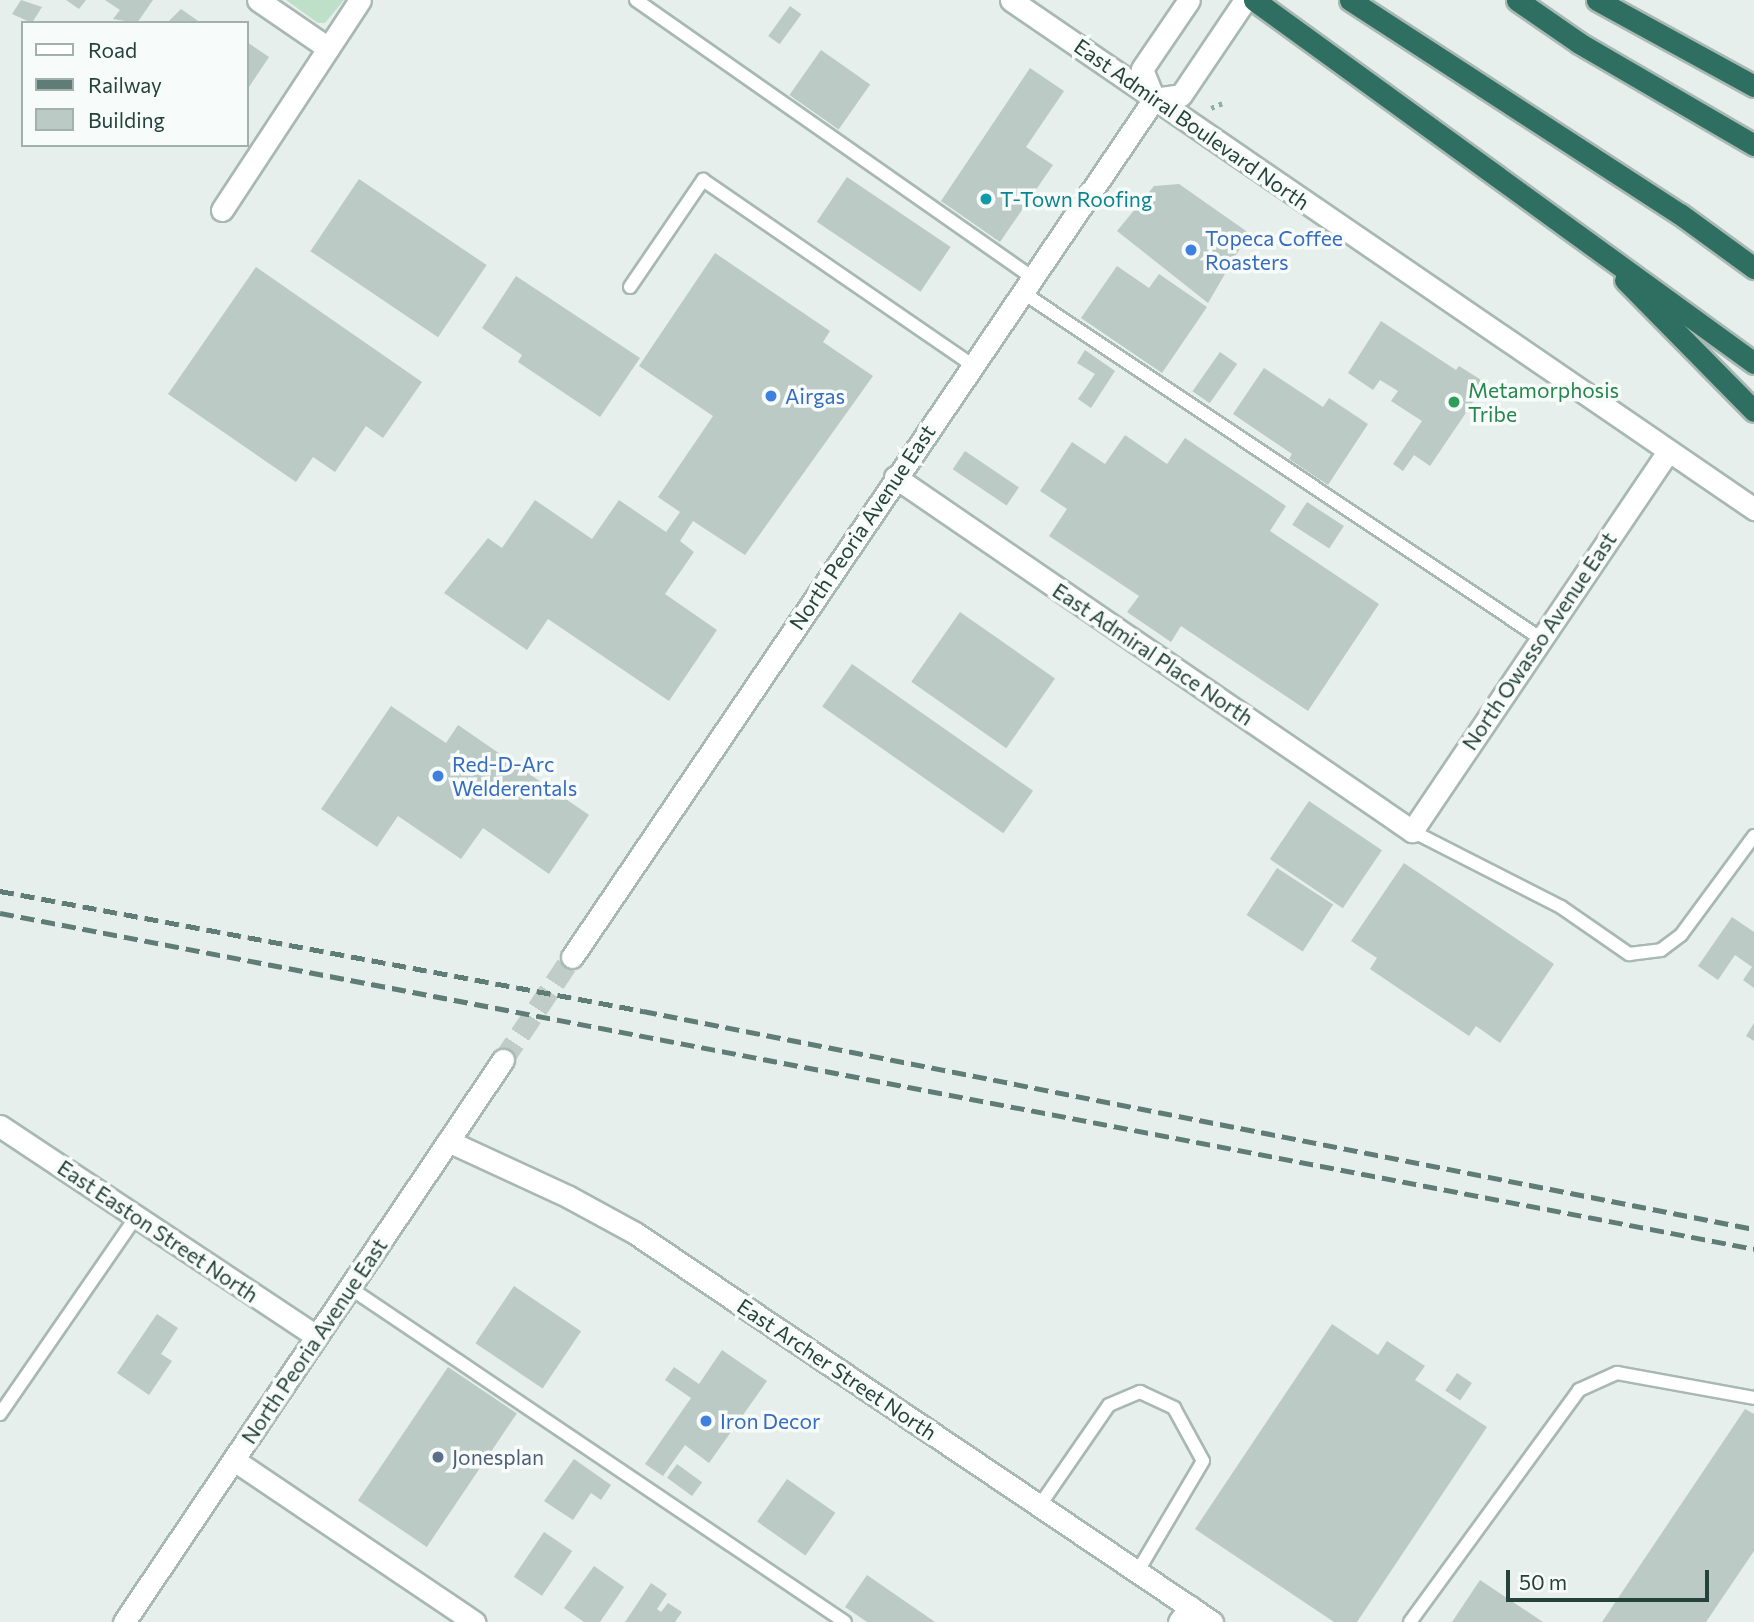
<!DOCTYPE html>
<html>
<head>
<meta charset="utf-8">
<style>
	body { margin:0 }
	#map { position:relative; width:1754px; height:1622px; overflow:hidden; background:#e6efeb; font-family:Commissioner,sans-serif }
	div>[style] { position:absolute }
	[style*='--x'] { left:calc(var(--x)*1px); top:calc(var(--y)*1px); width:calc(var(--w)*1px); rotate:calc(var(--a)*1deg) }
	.green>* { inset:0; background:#bfe0c8 }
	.building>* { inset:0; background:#bbcac4; transform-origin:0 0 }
	.secondary-tunnel>* { height:21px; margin-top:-10.5px; transform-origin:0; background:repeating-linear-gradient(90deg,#bfccc8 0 21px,transparent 0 31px) }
	.path>* { height:4.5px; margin-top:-2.25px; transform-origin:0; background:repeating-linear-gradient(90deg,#86b3a5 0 3.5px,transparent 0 8.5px) }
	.roads { filter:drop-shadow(2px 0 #a8b8b2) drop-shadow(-2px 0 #a8b8b2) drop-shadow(0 2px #a8b8b2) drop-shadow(0 -2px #a8b8b2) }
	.lane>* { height:12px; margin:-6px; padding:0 6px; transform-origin:6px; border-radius:6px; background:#fff }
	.street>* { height:21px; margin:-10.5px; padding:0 10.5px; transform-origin:10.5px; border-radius:10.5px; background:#fff }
	.secondary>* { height:21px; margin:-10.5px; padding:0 10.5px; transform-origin:10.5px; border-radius:10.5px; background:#fff }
	.highway>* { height:21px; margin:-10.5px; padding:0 10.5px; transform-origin:10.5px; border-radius:10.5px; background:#2f6f62 }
	.rail>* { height:5px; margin-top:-2.5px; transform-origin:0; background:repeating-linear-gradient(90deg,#5f7d75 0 14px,transparent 0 21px) }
	.dots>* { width:19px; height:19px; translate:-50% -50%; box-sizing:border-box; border:4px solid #f7fbf9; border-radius:50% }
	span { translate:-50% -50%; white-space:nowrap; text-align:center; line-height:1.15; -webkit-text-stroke:7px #f7fbf9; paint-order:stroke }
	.street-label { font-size:21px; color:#24423a }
	.culture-label { font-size:21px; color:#0d838f }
	.left { translate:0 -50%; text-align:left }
	.shop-label { font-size:21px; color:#366cbe }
	.leisure-label { font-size:21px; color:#27864d }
	.service-label { font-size:21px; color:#4e5e75 }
	.legend { position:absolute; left:21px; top:21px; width:228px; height:126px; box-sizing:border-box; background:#f7fbf9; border:2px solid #a3b1ad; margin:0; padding:9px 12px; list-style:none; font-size:21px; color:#24423a }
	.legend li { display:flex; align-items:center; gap:14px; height:35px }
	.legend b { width:35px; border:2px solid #a3b1ad }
	.scale { position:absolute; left:1506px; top:1570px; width:203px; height:32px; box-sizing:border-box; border:4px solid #24423a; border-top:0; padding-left:9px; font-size:21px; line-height:24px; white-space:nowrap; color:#24423a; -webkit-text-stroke:5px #f7fbf9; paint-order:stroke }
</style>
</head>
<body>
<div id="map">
	<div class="green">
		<div style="clip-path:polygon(286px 0,344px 0,325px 23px,318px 23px)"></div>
	</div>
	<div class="building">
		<div style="clip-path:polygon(21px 0,42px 7px,32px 23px,12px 14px)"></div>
		<div style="clip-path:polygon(66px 0,86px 0,79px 9px)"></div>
		<div style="clip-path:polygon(105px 0,153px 0,137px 23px,113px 19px,120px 10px)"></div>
		<div style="left:790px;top:6px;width:14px;height:37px;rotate:36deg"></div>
		<div style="clip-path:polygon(181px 9px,201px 23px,167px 23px)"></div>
		<div style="clip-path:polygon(247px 42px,269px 57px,247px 90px)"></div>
		<div style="left:821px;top:50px;width:60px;height:55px;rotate:35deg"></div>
		<div style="clip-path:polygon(1030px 68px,1064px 91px,1026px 147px,1053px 165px,1000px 242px,941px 201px)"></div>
		<div style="left:847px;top:177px;width:125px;height:54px;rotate:34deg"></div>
		<div style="left:359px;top:179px;width:154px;height:87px;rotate:34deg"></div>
		<div style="clip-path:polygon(1179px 184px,1249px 233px,1208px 303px,1117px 231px,1154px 186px)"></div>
		<div style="clip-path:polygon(715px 253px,830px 331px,823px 342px,873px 376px,745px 555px,693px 521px,680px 541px,694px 552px,665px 594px,717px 630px,669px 701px,548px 619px,527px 650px,444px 593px,488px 538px,502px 548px,535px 500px,592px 539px,619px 500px,666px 532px,680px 512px,658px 497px,713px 416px,639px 366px)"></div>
		<div style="clip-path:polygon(1117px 266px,1149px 288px,1159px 274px,1207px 307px,1162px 373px,1081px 318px)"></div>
		<div style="clip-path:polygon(256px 267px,422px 382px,383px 438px,366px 426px,335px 472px,313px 457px,296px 482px,168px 394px)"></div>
		<div style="clip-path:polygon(516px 276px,640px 358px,600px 417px,518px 362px,522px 355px,482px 328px)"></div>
		<div style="clip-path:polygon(1381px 321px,1456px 370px,1459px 366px,1486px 383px,1430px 466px,1414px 455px,1403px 471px,1393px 464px,1422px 421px,1391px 401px,1398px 391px,1380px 380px,1373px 390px,1348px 373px)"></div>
		<div style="clip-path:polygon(1085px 350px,1115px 371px,1091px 408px,1078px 399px,1095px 374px,1077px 363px)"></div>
		<div style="left:1220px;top:352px;width:21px;height:48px;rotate:35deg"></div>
		<div style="clip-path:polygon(1264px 368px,1323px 407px,1329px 398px,1368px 424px,1328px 485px,1289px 459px,1292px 454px,1233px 414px)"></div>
		<div style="clip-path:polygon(1125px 435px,1167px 464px,1185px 438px,1286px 506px,1270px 531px,1379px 604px,1308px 711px,1181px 626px,1171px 642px,1127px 612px,1139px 596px,1049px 536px,1067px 509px,1040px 491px,1072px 442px,1105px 464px)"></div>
		<div style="left:965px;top:451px;width:65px;height:22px;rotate:34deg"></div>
		<div style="left:1307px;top:502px;width:44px;height:27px;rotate:33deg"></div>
		<div style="left:960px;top:612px;width:116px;height:85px;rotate:35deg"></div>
		<div style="left:852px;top:664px;width:221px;height:52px;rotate:35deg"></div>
		<div style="clip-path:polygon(391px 706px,446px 743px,458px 725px,589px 815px,549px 874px,483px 828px,461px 859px,398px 816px,377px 847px,321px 809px)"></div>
		<div style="left:1309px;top:801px;width:88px;height:70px;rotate:34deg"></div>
		<div style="clip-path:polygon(1404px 863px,1554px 964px,1500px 1043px,1476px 1026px,1469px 1036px,1370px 969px,1377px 958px,1351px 941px)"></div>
		<div style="left:1277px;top:868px;width:67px;height:56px;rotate:33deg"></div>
		<div style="clip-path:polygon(1732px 917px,1754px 932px,1754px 988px,1743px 980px,1752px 967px,1735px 955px,1718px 980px,1698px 966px)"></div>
		<div style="clip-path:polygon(1754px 1023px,1754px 1041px,1746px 1036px)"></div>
		<div style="left:514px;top:1286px;width:81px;height:69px;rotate:34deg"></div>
		<div style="clip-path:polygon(157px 1314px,178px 1328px,161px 1354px,172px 1361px,149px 1395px,117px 1373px)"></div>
		<div style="clip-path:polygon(1332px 1324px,1378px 1355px,1387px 1341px,1425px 1366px,1415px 1380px,1487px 1427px,1357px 1622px,1334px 1622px,1195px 1529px)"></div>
		<div style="clip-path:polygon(722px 1350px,767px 1381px,709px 1463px,685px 1445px,663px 1476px,645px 1464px,691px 1398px,665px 1380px,674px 1367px,699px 1384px)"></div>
		<div style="left:448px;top:1367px;width:83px;height:161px;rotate:34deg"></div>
		<div style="left:1457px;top:1373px;width:18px;height:21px;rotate:34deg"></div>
		<div style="clip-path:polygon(1745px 1409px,1754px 1414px,1754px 1551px,1706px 1622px,1602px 1622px)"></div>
		<div style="clip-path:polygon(574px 1459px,611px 1485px,601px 1500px,591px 1493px,573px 1520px,544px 1501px)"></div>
		<div style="left:677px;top:1464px;width:31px;height:17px;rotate:36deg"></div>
		<div style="left:787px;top:1479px;width:59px;height:52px;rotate:35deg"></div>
		<div style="left:544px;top:1532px;width:34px;height:54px;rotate:34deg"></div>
		<div style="clip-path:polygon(594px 1566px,624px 1587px,600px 1622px,584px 1622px,564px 1608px)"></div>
		<div style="clip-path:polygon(867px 1575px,935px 1622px,867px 1622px,845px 1607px)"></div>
		<div style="clip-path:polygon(1480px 1580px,1543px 1622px,1452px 1622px)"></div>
		<div style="clip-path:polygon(651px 1583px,667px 1594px,657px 1609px,661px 1612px,668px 1603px,682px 1612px,675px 1622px,625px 1622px)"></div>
	</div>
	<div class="secondary-tunnel">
		<div style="--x:503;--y:1060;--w:124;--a:-56.2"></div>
	</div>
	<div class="path">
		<div style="--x:1211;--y:108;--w:13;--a:-23"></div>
	</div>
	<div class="roads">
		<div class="lane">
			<div style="--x:636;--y:0;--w:483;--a:35"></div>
			<div style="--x:630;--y:287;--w:130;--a:-55.7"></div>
			<div style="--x:703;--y:180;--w:326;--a:34.5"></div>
			<div style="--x:1022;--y:292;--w:623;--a:33.74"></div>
			<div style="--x:1412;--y:831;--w:167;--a:27"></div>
			<div style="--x:1561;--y:907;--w:83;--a:34.7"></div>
			<div style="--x:1629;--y:954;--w:32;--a:-7"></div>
			<div style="--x:1661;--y:950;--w:25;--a:-37"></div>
			<div style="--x:1681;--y:935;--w:123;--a:-53.6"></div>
			<div style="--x:350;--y:1288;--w:597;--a:34.01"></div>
			<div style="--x:0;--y:1414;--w:238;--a:-55.4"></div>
			<div style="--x:1040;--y:1505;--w:121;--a:-55.4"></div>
			<div style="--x:1109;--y:1405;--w:34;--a:-23"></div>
			<div style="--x:1140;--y:1392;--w:38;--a:25"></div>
			<div style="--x:1174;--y:1408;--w:60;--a:61.3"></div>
			<div style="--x:1203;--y:1461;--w:128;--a:120.6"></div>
			<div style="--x:1410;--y:1622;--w:287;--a:-53.9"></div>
			<div style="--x:1579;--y:1390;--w:42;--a:-24.1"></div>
			<div style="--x:1617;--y:1373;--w:139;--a:10.3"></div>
		</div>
		<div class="street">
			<div style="--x:258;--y:0;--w:85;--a:34.4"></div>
			<div style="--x:222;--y:210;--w:251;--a:-56.7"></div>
			<div style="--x:895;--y:477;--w:627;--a:34.4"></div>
			<div style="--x:1412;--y:831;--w:458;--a:-56"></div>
			<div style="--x:0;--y:1126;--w:379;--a:33.6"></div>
			<div style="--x:234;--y:1460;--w:290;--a:34"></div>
			<div style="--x:1179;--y:1622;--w:19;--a:-54"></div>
		</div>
		<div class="secondary">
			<div style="--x:1011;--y:0;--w:901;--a:34.41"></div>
			<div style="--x:1154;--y:99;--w:27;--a:-8"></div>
			<div style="--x:1181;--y:95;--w:115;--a:-56"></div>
			<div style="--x:1154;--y:99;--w:32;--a:-112"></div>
			<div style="--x:1142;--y:69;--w:83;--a:-55.7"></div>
			<div style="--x:572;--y:957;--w:1037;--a:-55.85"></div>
			<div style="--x:448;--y:1141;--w:133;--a:24.8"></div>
			<div style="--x:569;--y:1197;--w:75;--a:28.6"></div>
			<div style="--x:635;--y:1233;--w:696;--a:33.99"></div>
			<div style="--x:124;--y:1622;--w:678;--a:-56.01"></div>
		</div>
		<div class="highway">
			<div style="--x:1254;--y:0;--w:618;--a:35.98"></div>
			<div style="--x:1350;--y:0;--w:393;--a:33"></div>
			<div style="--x:1680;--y:214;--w:92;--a:36.1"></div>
			<div style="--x:1517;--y:0;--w:75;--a:34.7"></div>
			<div style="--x:1579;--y:43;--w:203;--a:30.2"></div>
			<div style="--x:1597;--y:0;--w:179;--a:28.7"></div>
			<div style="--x:1625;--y:280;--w:184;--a:45.4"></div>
		</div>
	</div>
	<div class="rail">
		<div style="--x:0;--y:891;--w:654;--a:10.57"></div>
		<div style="--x:643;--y:1011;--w:1132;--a:11.1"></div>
		<div style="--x:0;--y:913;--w:1786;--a:10.84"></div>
	</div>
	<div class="dots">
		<div style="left:986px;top:199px;background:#0f9aa8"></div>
		<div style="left:1191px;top:250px;background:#3f7fe0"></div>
		<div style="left:771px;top:396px;background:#3f7fe0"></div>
		<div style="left:1454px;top:402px;background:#2e9e5b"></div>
		<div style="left:438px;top:776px;background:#3f7fe0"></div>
		<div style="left:706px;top:1421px;background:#3f7fe0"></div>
		<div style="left:438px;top:1457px;background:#5c6f8a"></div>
	</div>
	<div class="street-label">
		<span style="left:1192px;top:124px;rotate:35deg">East Admiral Boulevard North</span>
		<span style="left:862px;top:527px;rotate:-56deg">North Peoria Avenue East</span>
		<span style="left:1539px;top:641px;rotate:-56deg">North Owasso Avenue East</span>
		<span style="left:1153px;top:654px;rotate:34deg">East Admiral Place North</span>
		<span style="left:158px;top:1231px;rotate:34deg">East Easton Street North</span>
		<span style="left:314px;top:1341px;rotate:-56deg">North Peoria Avenue East</span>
		<span style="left:837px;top:1369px;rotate:34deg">East Archer Street North</span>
	</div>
	<div class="culture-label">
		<span class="left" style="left:1000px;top:199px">T-Town Roofing</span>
	</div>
	<div class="shop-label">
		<span class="left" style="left:1205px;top:250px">Topeca Coffee<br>Roasters</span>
		<span class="left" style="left:785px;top:396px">Airgas</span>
		<span class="left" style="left:452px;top:776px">Red-D-Arc<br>Welderentals</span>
		<span class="left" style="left:720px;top:1421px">Iron Decor</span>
	</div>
	<div class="leisure-label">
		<span class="left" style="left:1468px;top:402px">Metamorphosis<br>Tribe</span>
	</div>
	<div class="service-label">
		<span class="left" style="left:452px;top:1457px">Jonesplan</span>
	</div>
	<ul class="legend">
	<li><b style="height:9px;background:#fff"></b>Road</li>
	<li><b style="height:9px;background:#5f7d75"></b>Railway</li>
	<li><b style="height:19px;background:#bbcac4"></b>Building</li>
	</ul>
	<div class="scale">50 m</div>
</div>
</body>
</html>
